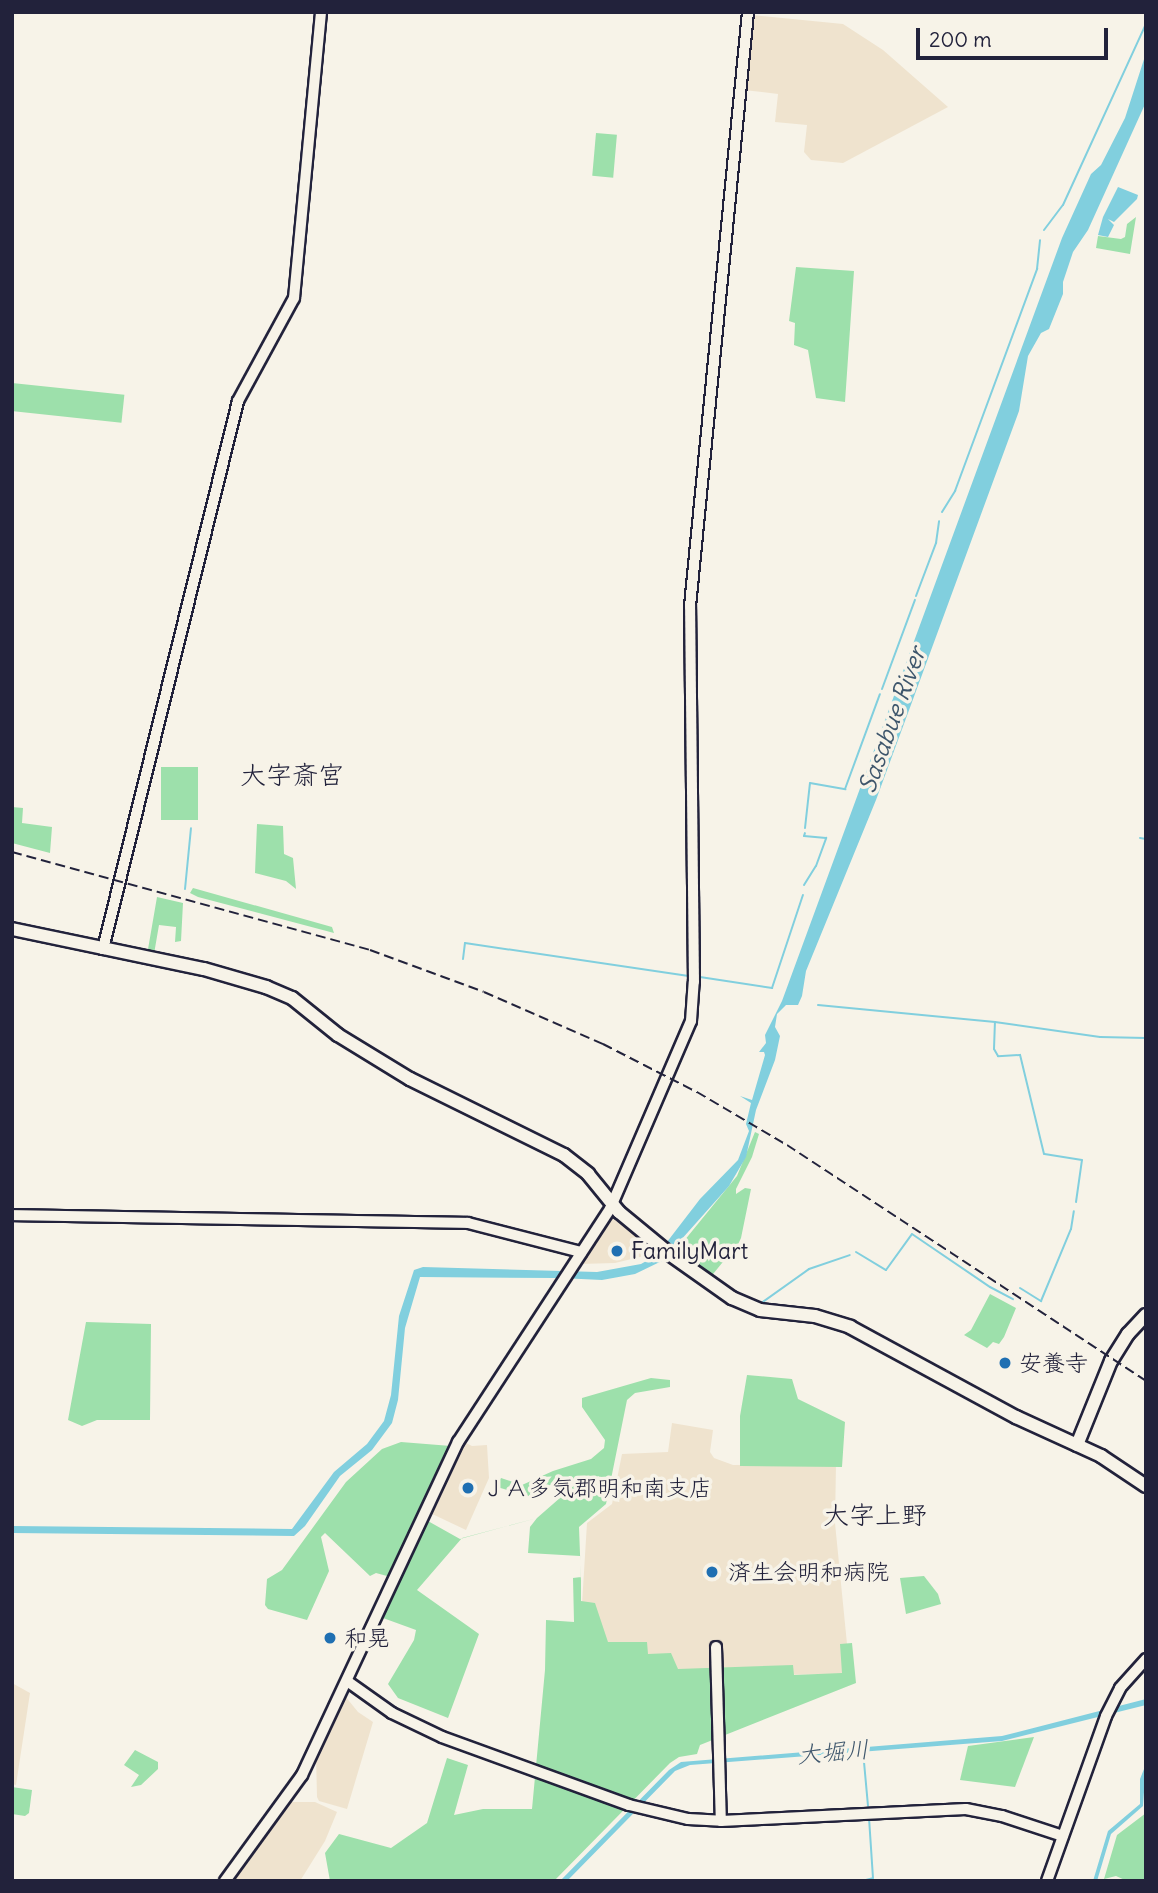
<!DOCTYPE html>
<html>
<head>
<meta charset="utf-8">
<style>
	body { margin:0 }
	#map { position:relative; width:1158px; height:1893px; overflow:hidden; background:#f7f3e8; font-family:Delius,"Klee One",sans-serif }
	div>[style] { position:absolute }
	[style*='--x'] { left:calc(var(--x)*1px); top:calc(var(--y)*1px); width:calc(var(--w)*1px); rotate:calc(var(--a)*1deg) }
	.built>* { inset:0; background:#efe3ce }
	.green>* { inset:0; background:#9de0ab; transform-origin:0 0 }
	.water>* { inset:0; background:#81cfde }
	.stream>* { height:2px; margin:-1px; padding:0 1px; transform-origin:1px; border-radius:1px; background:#81cfde }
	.roads { filter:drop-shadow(2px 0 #22223b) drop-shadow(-2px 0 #22223b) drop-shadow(0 2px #22223b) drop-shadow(0 -2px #22223b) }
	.minor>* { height:10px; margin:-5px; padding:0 5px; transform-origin:5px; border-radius:5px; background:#f7f3e8 }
	.major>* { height:12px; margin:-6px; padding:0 6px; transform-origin:6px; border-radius:6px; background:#f7f3e8 }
	.rail>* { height:2px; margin-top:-1px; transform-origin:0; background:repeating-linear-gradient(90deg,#22223b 0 10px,transparent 0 15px) }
	.dots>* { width:19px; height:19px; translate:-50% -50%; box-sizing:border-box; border:4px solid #f7f3e8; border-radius:50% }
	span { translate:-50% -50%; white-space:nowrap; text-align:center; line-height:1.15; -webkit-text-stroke:7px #f7f3e8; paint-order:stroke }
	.poi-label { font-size:23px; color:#22223b }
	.left { translate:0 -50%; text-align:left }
	.water-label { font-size:24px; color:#3e566c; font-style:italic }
	.quarter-label { font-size:26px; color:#22223b }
	.frame { position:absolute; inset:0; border:14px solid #22223b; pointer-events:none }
	.scale { position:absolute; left:916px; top:28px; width:192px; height:32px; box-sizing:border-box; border:4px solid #22223b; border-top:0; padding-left:9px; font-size:21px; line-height:24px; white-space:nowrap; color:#22223b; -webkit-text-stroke:5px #f7f3e8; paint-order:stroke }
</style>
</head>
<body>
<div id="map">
	<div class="built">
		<div style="clip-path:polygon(752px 15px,843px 24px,883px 50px,948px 107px,843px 163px,811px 160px,804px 152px,807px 125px,775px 122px,778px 94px,744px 90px)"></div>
		<div style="clip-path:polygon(612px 1213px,654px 1248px,644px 1256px,615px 1263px,580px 1264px)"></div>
		<div style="clip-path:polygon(672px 1423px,713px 1430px,710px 1452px,714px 1458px,733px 1465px,836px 1464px,835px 1523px,850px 1674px,604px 1677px,582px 1604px,587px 1523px,612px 1504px,622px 1454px,668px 1452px)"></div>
		<div style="clip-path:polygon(462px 1441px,472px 1446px,487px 1445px,489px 1478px,466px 1530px,428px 1512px)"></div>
		<div style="clip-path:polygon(12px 1683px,30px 1693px,16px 1785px,12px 1784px)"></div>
		<div style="clip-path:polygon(345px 1696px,358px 1712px,373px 1722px,347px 1809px,319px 1801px,317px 1797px,316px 1755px)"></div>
		<div style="clip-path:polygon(290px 1802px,315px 1802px,337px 1812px,325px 1841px,300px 1881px,232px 1881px)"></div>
	</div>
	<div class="green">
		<div style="left:596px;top:133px;width:21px;height:43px;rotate:5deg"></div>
		<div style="clip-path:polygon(1136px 217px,1130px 254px,1096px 248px,1098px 236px,1121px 239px,1125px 237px,1127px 224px)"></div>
		<div style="clip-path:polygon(796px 267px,854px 271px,845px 402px,816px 398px,808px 350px,794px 345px,795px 323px,789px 321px)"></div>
		<div style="left:12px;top:383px;width:113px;height:28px;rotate:6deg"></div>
		<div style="left:161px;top:767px;width:37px;height:53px"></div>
		<div style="clip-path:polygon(12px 807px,23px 808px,22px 823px,52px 827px,50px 853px,12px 843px)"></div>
		<div style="clip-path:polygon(257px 824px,283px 826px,284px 854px,293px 858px,296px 889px,286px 881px,255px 873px)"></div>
		<div style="clip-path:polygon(193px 888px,332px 927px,334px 933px,198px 897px,190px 893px)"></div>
		<div style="clip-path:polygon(157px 897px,183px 903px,181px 941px,175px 942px,176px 927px,159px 925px,154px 954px,147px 955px)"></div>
		<div style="clip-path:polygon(755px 1132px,759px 1134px,752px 1157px,736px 1189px,736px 1194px,745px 1188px,751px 1189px,741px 1238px,734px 1253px,731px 1252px,709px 1279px,675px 1252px,737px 1176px)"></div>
		<div style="clip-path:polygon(990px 1294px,1016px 1308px,1004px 1337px,999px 1344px,993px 1342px,987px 1348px,964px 1335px,971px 1330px)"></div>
		<div style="clip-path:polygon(86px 1322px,151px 1324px,150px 1420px,97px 1420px,82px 1426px,68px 1420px)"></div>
		<div style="clip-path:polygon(747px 1375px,792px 1379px,798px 1399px,845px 1422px,842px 1467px,740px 1466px,740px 1416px)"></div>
		<div style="clip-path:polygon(651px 1378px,670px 1380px,670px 1387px,635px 1393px,627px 1400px,606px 1504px,579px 1527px,581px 1581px,581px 1601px,595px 1603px,608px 1642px,647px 1642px,648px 1654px,671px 1653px,678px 1669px,793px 1665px,794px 1675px,842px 1673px,840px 1644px,852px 1643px,856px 1683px,700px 1745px,697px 1754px,679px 1757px,670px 1763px,554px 1881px,330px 1881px,325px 1853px,339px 1834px,391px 1848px,427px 1823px,447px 1758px,468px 1765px,454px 1815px,483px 1809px,532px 1809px,545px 1670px,546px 1620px,574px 1622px,573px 1578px,581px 1577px,580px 1556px,528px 1553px,530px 1527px,537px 1518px,462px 1538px,417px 1590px,479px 1634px,448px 1718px,398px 1698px,388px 1684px,414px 1640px,416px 1630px,383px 1618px,398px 1586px,387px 1576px,376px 1573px,370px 1576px,325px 1533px,321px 1537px,329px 1571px,307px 1620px,268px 1609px,265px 1605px,267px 1579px,282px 1570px,346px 1482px,382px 1449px,401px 1442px,451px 1446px,419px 1516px,460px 1539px,537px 1518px,577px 1483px,568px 1478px,532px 1497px,497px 1487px,501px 1478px,522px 1485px,553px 1471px,591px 1459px,604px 1448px,605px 1440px,582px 1407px,582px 1398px)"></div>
		<div style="clip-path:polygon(924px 1576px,938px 1594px,941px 1604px,906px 1614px,900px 1578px)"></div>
		<div style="clip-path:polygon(1034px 1737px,1015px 1787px,960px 1780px,968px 1746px)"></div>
		<div style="clip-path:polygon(135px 1750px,158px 1762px,158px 1769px,141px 1785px,131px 1787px,139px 1775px,124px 1765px)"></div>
		<div style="clip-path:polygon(12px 1787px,32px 1790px,29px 1813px,25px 1816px,12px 1814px)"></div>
		<div style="clip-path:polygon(1146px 1813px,1146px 1881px,1127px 1881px,1116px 1876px,1104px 1879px,1117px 1835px)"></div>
	</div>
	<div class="water">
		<div style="clip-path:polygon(1146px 53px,1146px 102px,1088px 230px,1073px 252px,1063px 282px,1063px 294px,1049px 329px,1041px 333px,1028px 356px,1019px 411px,876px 800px,806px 971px,802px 996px,798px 1005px,786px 1005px,777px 1014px,775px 1027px,780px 1036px,775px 1060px,756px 1110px,746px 1157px,729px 1186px,680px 1241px,674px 1243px,674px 1250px,668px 1258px,635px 1274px,602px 1280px,560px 1278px,558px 1281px,556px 1278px,420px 1277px,405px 1328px,398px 1400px,392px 1423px,372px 1450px,340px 1476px,305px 1526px,294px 1536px,12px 1533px,12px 1526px,292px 1529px,334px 1472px,367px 1444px,384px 1421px,391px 1395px,399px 1316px,414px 1270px,423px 1267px,597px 1272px,641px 1264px,657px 1255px,700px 1199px,738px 1160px,749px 1131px,746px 1124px,751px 1103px,740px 1096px,752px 1100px,765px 1055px,764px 1052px,759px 1052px,766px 1043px,765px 1035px,782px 1001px,1062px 238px,1091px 174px,1101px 165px,1125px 118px)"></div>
		<div style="clip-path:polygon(1118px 187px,1138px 195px,1137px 199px,1114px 222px,1108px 219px,1114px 225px,1108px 237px,1098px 235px,1103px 217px)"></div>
		<div style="clip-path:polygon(1146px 1699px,1146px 1705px,1002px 1741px,690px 1765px,675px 1771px,567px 1881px,560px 1881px,669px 1770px,681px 1762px,1002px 1736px)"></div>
		<div style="clip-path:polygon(1146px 1764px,1143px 1806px,1111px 1834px,1097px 1881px,1093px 1881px,1108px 1831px,1140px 1804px,1140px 1779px)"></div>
	</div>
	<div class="stream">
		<div style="--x:1044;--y:230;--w:31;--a:-53"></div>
		<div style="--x:1063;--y:205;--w:199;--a:-65.4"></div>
		<div style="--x:942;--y:512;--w:25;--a:-58"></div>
		<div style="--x:955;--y:491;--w:237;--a:-69.7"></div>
		<div style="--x:1037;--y:269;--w:29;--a:-84"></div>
		<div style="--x:916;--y:596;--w:57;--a:-69.3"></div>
		<div style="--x:936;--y:543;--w:22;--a:-82"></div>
		<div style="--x:882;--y:689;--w:95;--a:-69.7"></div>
		<div style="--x:805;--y:828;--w:45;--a:-83.7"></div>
		<div style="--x:810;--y:783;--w:36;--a:10"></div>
		<div style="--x:845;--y:789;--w:101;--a:-69.8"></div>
		<div style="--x:1140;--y:838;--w:6;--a:9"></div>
		<div style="--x:804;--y:885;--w:22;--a:-58"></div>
		<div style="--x:816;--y:866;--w:30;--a:-70"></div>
		<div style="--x:826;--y:838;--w:22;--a:-175"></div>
		<div style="--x:804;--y:836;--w:3;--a:-72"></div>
		<div style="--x:185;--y:889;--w:61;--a:-84.4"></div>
		<div style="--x:463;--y:959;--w:16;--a:-83"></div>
		<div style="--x:465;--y:943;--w:226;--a:8.4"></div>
		<div style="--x:700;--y:977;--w:73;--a:8.7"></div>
		<div style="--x:772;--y:988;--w:98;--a:-71.6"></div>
		<div style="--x:818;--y:1005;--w:178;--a:5.5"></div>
		<div style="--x:1076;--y:1202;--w:42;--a:-81.9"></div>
		<div style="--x:1082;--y:1160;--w:38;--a:-171"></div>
		<div style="--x:1044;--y:1154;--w:102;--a:-103.6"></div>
		<div style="--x:1020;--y:1055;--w:22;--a:177"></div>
		<div style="--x:998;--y:1056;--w:8;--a:-120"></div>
		<div style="--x:994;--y:1049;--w:27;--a:-88"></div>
		<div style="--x:995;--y:1022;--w:106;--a:8.1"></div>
		<div style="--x:1100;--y:1037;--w:46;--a:1.2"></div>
		<div style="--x:856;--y:1252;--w:35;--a:31"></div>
		<div style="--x:886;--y:1270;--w:44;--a:-54.2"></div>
		<div style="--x:912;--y:1234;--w:94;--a:34.2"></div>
		<div style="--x:990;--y:1287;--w:26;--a:28"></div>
		<div style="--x:1020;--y:1288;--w:25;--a:32"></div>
		<div style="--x:1041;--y:1301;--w:78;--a:-67.4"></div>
		<div style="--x:1071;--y:1229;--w:18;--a:-81"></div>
		<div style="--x:760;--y:1304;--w:60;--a:-35.5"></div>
		<div style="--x:809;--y:1269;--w:43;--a:-18.9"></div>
		<div style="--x:863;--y:1751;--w:55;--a:84.8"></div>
		<div style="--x:862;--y:1881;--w:11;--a:-15"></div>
		<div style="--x:873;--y:1878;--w:61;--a:-93.8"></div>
	</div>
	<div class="roads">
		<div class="minor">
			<div style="--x:103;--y:949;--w:564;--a:-76.16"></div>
			<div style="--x:238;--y:401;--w:117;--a:-61.5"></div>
			<div style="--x:294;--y:298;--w:287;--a:-84.6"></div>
			<div style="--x:12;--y:1215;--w:456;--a:1"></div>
			<div style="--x:468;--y:1223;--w:117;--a:14.4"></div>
			<div style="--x:716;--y:1647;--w:174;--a:88.4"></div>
			<div style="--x:721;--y:1821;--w:245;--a:-2.8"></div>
			<div style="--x:966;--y:1809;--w:37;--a:11"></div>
			<div style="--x:1002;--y:1816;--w:64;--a:18.2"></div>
			<div style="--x:347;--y:1681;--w:55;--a:35.4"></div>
			<div style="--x:392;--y:1713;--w:55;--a:25.6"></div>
			<div style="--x:442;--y:1737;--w:199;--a:20"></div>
			<div style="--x:629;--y:1805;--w:61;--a:13.3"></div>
			<div style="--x:688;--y:1819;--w:33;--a:3"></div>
			<div style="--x:225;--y:1881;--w:131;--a:-54"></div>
			<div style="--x:302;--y:1775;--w:368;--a:-64.9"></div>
			<div style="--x:458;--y:1442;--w:278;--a:-56.9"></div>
			<div style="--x:610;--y:1209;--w:205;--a:-66.7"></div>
			<div style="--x:691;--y:1021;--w:39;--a:-86"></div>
			<div style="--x:694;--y:982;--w:376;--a:-90.6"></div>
			<div style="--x:690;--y:606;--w:597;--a:-84.42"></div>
			<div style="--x:1047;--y:1881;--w:175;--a:-70.3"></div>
			<div style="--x:1106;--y:1716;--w:31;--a:-63"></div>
			<div style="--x:1120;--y:1688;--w:39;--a:-48"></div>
		</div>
		<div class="major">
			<div style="--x:12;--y:929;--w:196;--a:11.8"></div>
			<div style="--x:204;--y:969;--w:65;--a:16.2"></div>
			<div style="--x:266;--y:987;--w:28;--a:23"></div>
			<div style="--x:292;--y:998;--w:59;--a:38.8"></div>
			<div style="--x:338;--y:1035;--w:84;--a:31.4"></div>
			<div style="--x:410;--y:1079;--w:172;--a:26.3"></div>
			<div style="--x:564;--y:1155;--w:31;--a:38"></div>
			<div style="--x:588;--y:1174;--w:49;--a:50.8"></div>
			<div style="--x:619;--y:1212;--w:67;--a:39.6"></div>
			<div style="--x:671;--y:1255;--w:75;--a:35.2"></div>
			<div style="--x:732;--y:1298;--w:30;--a:23"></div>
			<div style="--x:760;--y:1310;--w:55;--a:6.2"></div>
			<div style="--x:815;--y:1316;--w:37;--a:17"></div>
			<div style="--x:850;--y:1327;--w:189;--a:28.5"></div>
			<div style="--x:1016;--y:1417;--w:94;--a:24.6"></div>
			<div style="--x:1101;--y:1456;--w:54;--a:33.7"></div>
			<div style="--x:1077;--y:1445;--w:91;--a:-68"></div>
			<div style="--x:1111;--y:1361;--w:32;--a:-58"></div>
			<div style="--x:1128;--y:1334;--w:26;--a:-47"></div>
		</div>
	</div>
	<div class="rail">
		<div style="--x:12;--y:852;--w:371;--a:15.3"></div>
		<div style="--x:370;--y:950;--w:121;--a:20.2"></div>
		<div style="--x:484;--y:992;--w:130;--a:23.6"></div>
		<div style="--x:603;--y:1044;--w:106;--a:27.1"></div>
		<div style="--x:697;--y:1092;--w:104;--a:30.5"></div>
		<div style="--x:787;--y:1145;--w:430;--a:33.3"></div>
	</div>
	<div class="dots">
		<div style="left:617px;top:1251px;background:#1f6fb2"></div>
		<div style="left:1005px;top:1363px;background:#1f6fb2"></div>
		<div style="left:468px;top:1488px;background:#1f6fb2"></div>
		<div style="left:712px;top:1572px;background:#1f6fb2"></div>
		<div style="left:330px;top:1638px;background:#1f6fb2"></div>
	</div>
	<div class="poi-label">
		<span class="left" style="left:631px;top:1251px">FamilyMart</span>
		<span class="left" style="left:1019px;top:1363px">安養寺</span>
		<span class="left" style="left:482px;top:1488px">ＪＡ多気郡明和南支店</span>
		<span class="left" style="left:728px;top:1572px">済生会明和病院</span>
		<span class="left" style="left:344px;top:1638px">和晃</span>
	</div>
	<div class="water-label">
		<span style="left:892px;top:720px;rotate:-70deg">Sasabue River</span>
		<span style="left:833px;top:1752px;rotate:-5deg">大堀川</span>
	</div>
	<div class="quarter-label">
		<span style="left:292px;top:775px">大字斎宮</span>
		<span style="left:875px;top:1515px">大字上野</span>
	</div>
	<div class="frame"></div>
	<div class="scale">200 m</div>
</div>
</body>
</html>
